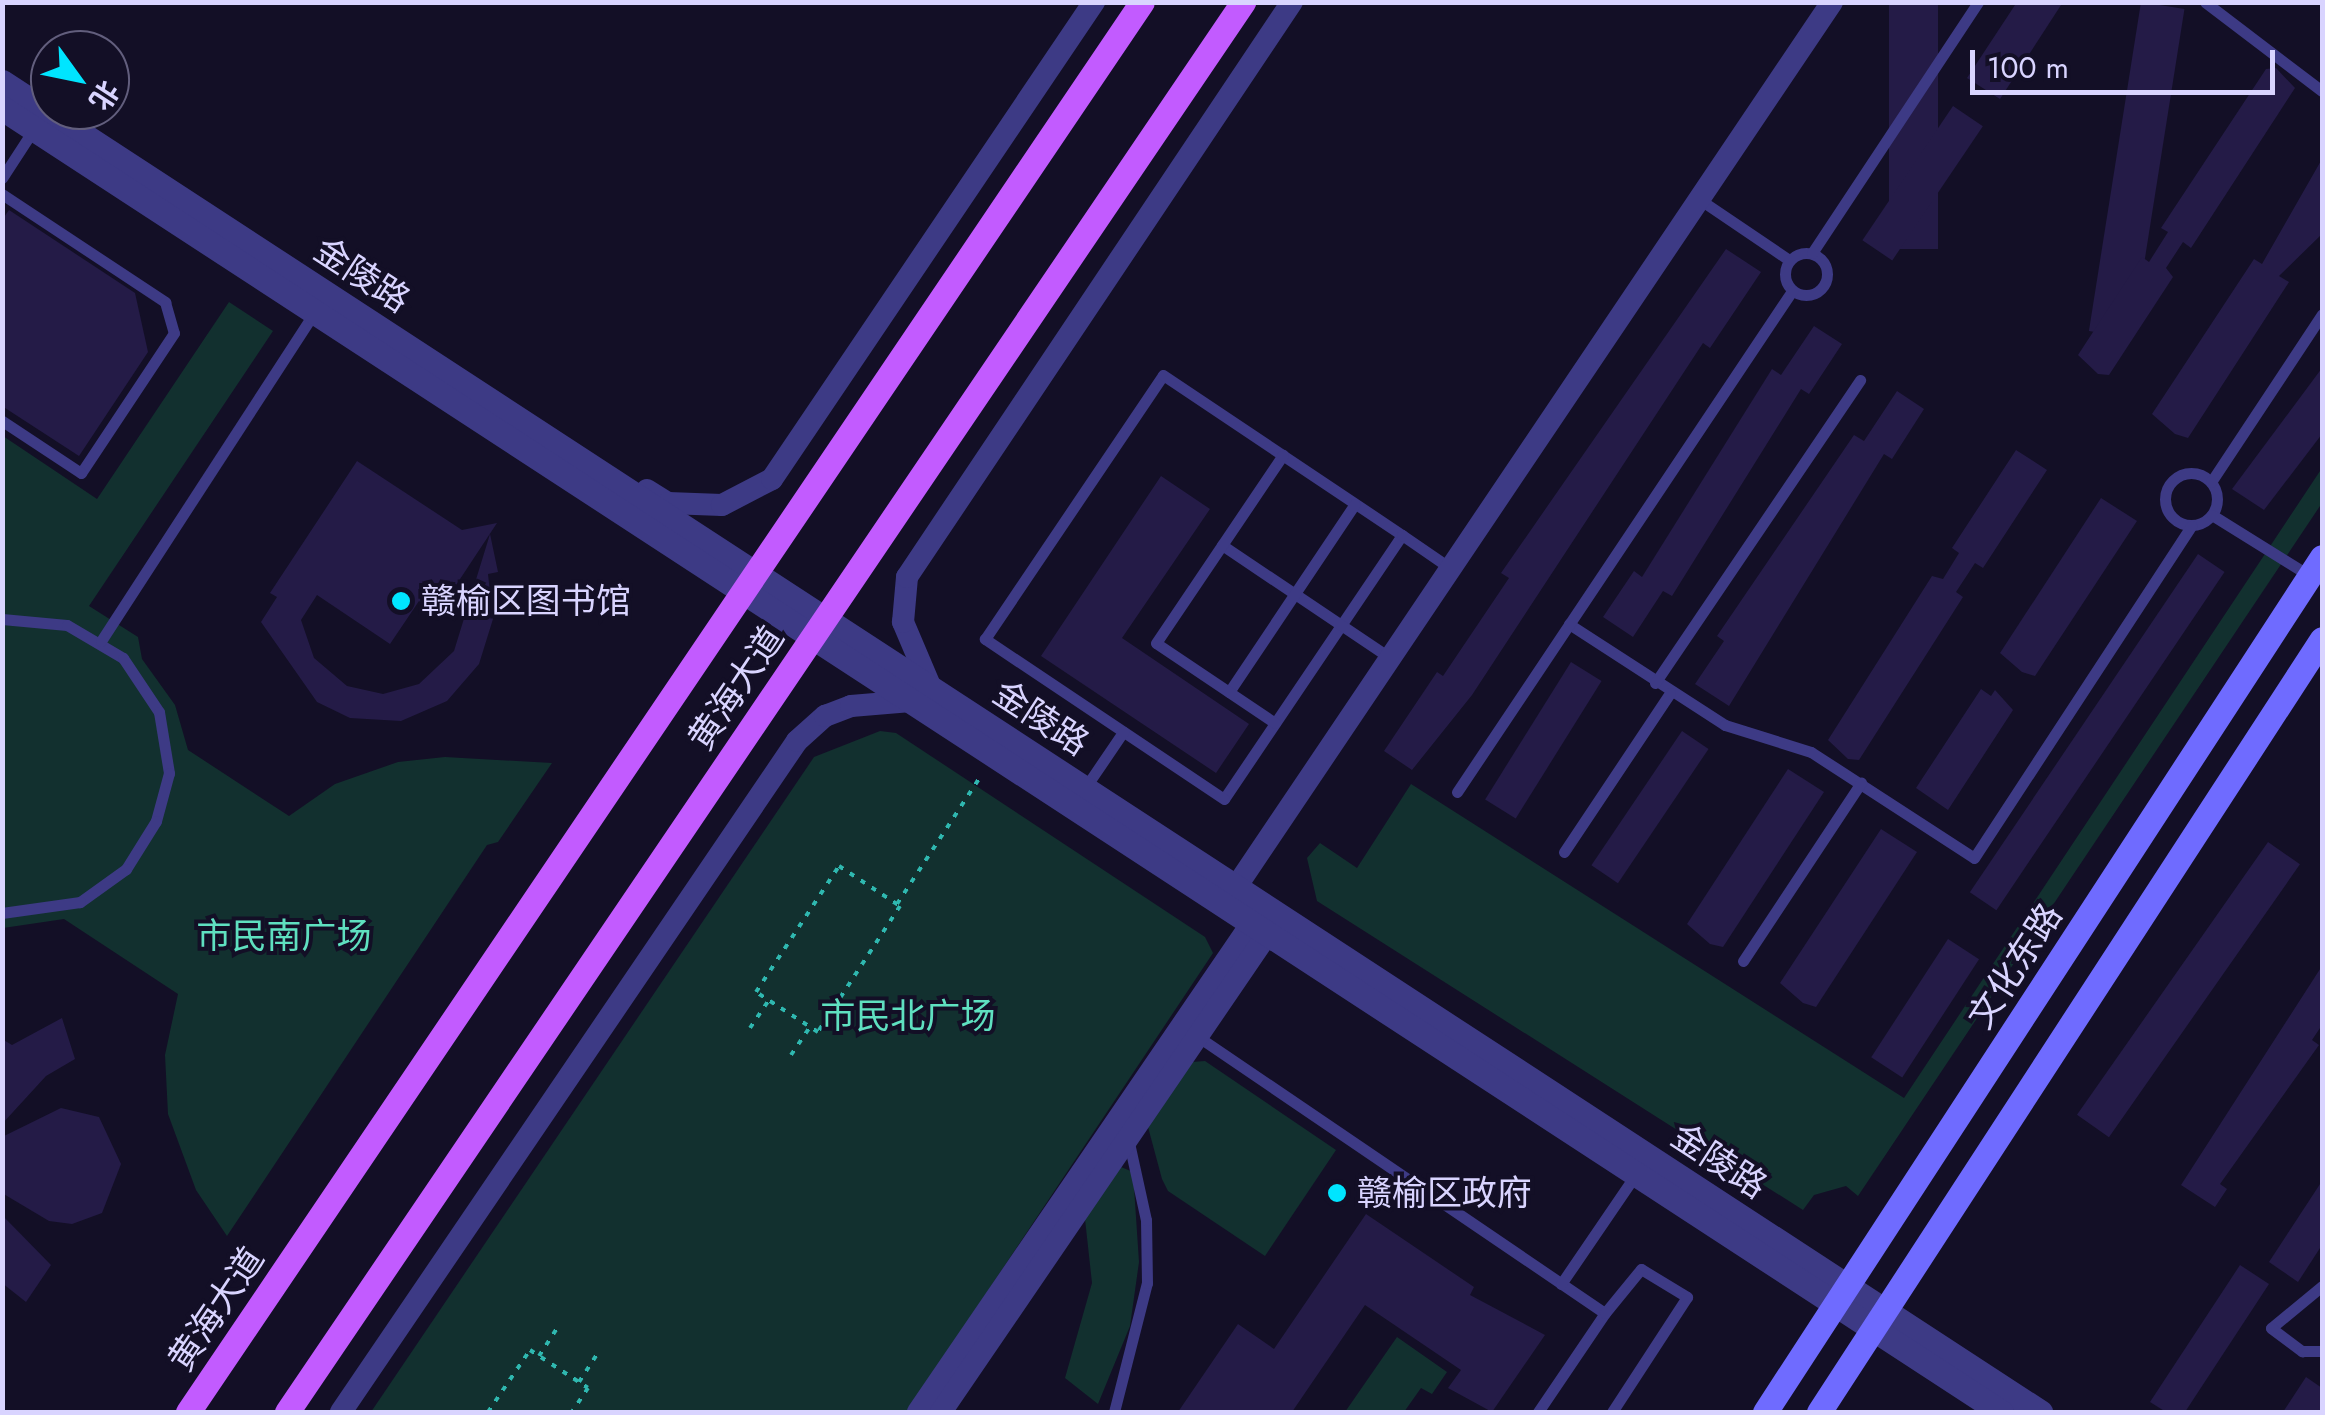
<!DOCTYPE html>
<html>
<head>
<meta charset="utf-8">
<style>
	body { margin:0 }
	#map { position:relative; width:2325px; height:1415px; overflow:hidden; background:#130f26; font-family:Jost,"Noto Sans SC",sans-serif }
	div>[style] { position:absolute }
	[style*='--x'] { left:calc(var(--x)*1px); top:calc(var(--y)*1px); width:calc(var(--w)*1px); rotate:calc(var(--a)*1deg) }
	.green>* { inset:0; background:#12302f }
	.building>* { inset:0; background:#241b47; transform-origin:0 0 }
	.path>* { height:4px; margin-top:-2px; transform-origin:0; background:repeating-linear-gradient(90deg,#2fb8b0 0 5px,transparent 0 13px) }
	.service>* { height:11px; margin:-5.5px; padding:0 5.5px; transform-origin:5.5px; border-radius:5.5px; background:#3d3a85 }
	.service>.ring { margin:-5.5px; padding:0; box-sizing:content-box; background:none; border:11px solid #3d3a85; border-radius:50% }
	.minor>* { height:22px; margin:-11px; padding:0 11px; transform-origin:11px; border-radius:11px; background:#3d3a85 }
	.tertiary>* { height:25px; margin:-12.5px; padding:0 12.5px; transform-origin:12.5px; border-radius:12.5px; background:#3d3a85 }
	.secondary>* { height:25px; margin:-12.5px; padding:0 12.5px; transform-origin:12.5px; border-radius:12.5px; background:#6f6bff }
	.primary>* { height:25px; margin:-12.5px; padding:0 12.5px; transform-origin:12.5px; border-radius:12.5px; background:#c25bff }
	.dots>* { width:28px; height:28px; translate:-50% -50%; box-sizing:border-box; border:5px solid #130f26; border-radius:50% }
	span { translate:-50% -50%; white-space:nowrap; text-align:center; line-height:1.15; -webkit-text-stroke:8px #130f26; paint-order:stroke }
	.street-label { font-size:35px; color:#d9d4ff }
	.poi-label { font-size:35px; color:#d9d4ff }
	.left { translate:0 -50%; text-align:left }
	.park-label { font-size:35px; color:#5fe0c0 }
	.frame { position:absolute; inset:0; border:5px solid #d9d4ff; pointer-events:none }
	.north { position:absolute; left:30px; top:30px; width:100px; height:100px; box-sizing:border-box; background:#130f26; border:2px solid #625e7d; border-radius:50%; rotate:123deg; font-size:28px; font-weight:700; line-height:40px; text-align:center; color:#d9d4ff }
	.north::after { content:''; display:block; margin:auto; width:35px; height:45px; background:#00e5ff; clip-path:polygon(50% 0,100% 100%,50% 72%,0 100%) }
	.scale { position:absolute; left:1970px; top:50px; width:305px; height:45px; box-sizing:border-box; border:5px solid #d9d4ff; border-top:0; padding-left:12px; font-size:30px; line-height:35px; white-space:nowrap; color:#d9d4ff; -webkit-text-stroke:8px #130f26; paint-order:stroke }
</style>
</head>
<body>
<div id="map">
	<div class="green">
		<div style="clip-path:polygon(229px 302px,273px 331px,89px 606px,138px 637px,142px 659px,175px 705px,188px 750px,289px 816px,335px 784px,398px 762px,445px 757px,552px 763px,498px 842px,487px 845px,227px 1236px,196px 1190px,168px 1114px,165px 1055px,178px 994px,64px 919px,3px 928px,3px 436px,97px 499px)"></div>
		<div style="clip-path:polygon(2322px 468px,2322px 503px,1858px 1196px,1846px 1186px,1814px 1195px,1803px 1210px,1317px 901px,1307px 858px,1320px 843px,1357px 868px,1411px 784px,1904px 1098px)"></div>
		<div style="clip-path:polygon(880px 731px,896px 733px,1205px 937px,1213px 953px,907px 1412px,371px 1412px,814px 757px)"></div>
		<div style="clip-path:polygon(1205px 1061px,1336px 1150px,1265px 1256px,1168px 1191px,1162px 1179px,1148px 1127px,1192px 1062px)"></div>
		<div style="clip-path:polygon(1121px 1167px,1133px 1172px,1139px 1262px,1130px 1326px,1098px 1404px,1065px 1378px,1092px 1283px,1085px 1219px)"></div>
		<div style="clip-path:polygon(1397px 1337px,1447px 1372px,1432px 1394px,1421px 1388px,1404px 1412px,1345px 1412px)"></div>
	</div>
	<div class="building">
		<div style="left:1889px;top:2px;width:49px;height:247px"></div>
		<div style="clip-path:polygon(2017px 2px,2063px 2px,2000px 99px,1967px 78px)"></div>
		<div style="left:2141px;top:2px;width:44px;height:333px;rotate:9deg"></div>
		<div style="clip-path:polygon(2276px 68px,2295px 88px,2191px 248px,2183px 242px,2166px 268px,2173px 277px,2109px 375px,2098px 374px,2078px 355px,2142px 257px,2149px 262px,2168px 232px,2161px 228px,2266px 69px)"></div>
		<div style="left:1953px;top:106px;width:36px;height:162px;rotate:34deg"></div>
		<div style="clip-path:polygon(2322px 159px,2322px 234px,2279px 276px,2289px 282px,2188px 438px,2175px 434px,2152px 414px,2254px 259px,2262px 264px)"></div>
		<div style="clip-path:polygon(9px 210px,135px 293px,148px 352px,79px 456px,2px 406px,2px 220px)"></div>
		<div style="clip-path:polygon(1726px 249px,1761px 272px,1710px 348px,1703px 343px,1472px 695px,1412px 770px,1384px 751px,1437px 672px,1443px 676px,1509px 578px,1501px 573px)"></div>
		<div style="clip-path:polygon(1814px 326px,1842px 344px,1809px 394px,1801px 389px,1672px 596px,1663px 591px,1633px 637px,1603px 617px,1634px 571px,1642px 577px,1772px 369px,1781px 375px)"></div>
		<div style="clip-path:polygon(2322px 368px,2322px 434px,2264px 510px,2232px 489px)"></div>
		<div style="clip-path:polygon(1897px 391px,1924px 409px,1892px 459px,1884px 454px,1729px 706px,1695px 684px,1724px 641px,1717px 636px,1854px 435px,1864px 441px)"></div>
		<div style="clip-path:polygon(2016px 450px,2047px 470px,1983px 568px,1975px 563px,1956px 592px,1963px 597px,1859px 760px,1848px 759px,1828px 740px,1932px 576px,1943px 579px,1959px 553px,1952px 548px)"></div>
		<div style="clip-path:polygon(357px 461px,462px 530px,497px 523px,437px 614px,419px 601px,390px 644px,317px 595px,301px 620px,314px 658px,347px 686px,383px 694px,419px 684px,454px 651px,490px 534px,498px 572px,488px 574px,493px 619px,479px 664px,447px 701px,401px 721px,350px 718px,317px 702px,261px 622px,277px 597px,270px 593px)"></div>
		<div style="clip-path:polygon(1161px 476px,1210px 509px,1122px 638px,1249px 724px,1216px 773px,1041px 656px)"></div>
		<div style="clip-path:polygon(2101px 498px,2137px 521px,2035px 676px,2022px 672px,2000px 653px)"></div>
		<div style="left:2198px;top:554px;width:32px;height:408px;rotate:34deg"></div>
		<div style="left:1571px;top:662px;width:36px;height:162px;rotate:32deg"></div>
		<div style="clip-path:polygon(1981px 689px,1991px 696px,1995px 690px,2013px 710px,1948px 810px,1916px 788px)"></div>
		<div style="left:1682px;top:731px;width:32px;height:162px;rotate:34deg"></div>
		<div style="clip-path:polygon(1788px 769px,1824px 792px,1723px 947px,1710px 944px,1687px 924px)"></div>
		<div style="clip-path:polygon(1881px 829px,1917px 852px,1816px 1007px,1803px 1003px,1780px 983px)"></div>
		<div style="left:2268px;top:842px;width:39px;height:333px;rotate:35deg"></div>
		<div style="left:1948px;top:939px;width:37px;height:141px;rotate:33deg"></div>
		<div style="clip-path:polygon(2322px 966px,2322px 1025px,2312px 1040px,2319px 1045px,2220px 1184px,2227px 1189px,2215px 1207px,2181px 1185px)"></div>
		<div style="clip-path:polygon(62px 1018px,75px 1059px,46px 1076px,2px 1124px,2px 1039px,12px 1045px)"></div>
		<div style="clip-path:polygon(61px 1108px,99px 1117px,121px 1164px,102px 1213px,72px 1224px,49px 1221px,2px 1193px,2px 1137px)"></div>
		<div style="clip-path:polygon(2322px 1181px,2322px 1245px,2298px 1282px,2269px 1262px)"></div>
		<div style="clip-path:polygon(1366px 1214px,1474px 1287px,1470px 1295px,1545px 1335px,1492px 1412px,1448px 1388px,1461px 1370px,1365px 1305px,1292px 1412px,1178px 1412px,1238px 1324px,1274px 1349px)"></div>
		<div style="clip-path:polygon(2px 1215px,51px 1265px,26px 1302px,2px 1283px)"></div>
		<div style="clip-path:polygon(2240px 1265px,2269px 1284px,2185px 1412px,2166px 1412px,2150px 1402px)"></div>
		<div style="clip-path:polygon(2306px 1377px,2322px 1388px,2322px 1412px,2283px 1412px)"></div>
	</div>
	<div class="path">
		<div style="--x:839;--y:866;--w:73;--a:33.3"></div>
		<div style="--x:900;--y:906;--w:150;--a:123.1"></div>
		<div style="--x:818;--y:1032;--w:74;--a:-147.2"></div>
		<div style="--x:756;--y:992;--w:151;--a:-56.6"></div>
		<div style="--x:897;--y:904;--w:155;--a:-56.8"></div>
		<div style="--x:750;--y:1028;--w:34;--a:-56"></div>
		<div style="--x:791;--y:1055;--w:34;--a:-56"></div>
		<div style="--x:539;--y:1356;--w:35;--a:-57"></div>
		<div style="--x:579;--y:1382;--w:35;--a:-57"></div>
		<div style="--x:488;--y:1412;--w:75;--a:-55.9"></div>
		<div style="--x:530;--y:1350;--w:69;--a:33.2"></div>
		<div style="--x:588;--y:1388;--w:29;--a:124"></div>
	</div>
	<div class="service">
		<div style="--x:2205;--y:2;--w:147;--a:37.3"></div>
		<div style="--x:2;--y:178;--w:59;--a:-56.9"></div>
		<div style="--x:2;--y:194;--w:196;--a:33.5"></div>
		<div style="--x:165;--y:302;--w:32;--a:74"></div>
		<div style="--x:174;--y:333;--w:168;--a:123.6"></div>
		<div style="--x:81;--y:473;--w:95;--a:-146.6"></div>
		<div style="--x:1699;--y:199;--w:109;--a:34.1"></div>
		<div class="ring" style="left:1785px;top:253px;width:31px;height:31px"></div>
		<div style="--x:1812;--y:253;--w:301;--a:-56.5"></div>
		<div class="ring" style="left:2165px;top:473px;width:41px;height:41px"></div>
		<div style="--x:2211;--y:482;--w:201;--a:-56.5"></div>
		<div style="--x:2212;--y:515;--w:115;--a:31.9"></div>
		<div style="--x:1402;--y:535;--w:318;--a:124"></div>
		<div style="--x:1224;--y:799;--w:288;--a:-146.2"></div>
		<div style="--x:985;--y:639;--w:318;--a:-56"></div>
		<div style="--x:1163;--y:375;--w:288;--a:33.8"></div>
		<div style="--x:1402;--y:535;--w:58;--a:34.5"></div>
		<div style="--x:1222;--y:545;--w:202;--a:33.9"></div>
		<div style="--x:2;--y:619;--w:65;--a:5.3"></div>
		<div style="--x:67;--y:625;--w:65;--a:30.5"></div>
		<div style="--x:123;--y:658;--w:65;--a:56.3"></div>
		<div style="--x:159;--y:712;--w:62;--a:80.7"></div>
		<div style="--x:169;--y:773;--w:50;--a:105.2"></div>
		<div style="--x:156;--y:821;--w:57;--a:122"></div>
		<div style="--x:126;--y:869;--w:57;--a:144.3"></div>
		<div style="--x:80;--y:902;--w:79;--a:172"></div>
		<div style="--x:1569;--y:624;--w:186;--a:32.9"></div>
		<div style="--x:1725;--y:725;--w:90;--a:17.4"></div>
		<div style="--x:1811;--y:752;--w:194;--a:33"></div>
		<div style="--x:1974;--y:858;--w:397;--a:-56.8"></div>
		<div style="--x:101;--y:641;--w:392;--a:-57"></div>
		<div style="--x:1655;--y:683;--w:366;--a:-55.9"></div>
		<div style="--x:1229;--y:692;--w:226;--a:-56.2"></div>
		<div style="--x:1275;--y:723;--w:143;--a:-146.1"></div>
		<div style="--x:1156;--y:643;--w:227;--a:-56"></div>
		<div style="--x:1085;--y:788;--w:68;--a:-55.8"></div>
		<div style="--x:1457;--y:792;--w:603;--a:-56.23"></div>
		<div style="--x:1564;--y:852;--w:191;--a:-56.3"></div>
		<div style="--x:1743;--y:961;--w:214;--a:-56.5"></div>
		<div style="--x:1197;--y:1036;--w:493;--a:34.2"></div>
		<div style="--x:1605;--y:1313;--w:120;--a:124.1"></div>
		<div style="--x:1561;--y:1284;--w:133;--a:-55.7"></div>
		<div style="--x:2322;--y:1286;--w:66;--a:140.5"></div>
		<div style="--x:2271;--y:1328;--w:39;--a:37"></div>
		<div style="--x:2302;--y:1351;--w:20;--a:0"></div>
		<div style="--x:1605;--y:1313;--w:57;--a:-50.7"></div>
		<div style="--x:1641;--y:1269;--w:54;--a:31.3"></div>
		<div style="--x:1687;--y:1297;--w:137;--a:123.1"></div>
		<div style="--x:1114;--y:1412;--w:133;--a:-75.7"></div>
		<div style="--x:1147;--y:1283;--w:63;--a:-90.9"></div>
		<div style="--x:1146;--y:1220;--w:84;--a:-102.4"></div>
	</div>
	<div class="minor">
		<div style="--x:647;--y:490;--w:25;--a:32"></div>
		<div style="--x:668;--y:503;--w:54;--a:2.1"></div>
		<div style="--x:722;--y:505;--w:56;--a:-27.5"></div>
		<div style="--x:772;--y:479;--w:576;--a:-55.98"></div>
		<div style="--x:931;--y:688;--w:72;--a:-113"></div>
		<div style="--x:903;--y:622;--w:45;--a:-84.9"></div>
		<div style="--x:907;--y:577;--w:692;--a:-56.2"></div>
		<div style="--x:1236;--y:887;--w:1067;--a:-56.04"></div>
		<div style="--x:341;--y:1412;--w:811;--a:-55.8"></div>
		<div style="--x:797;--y:741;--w:38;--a:-42"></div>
		<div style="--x:825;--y:716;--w:28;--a:-21"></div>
		<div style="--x:851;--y:706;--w:60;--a:-4.8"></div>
		<div style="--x:918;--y:1412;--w:610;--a:-55.68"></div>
		<div style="--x:941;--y:1412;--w:596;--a:-55.67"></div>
	</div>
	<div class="tertiary">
		<div style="--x:2;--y:82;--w:2434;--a:33.13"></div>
		<div style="--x:2;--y:108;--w:2387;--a:33.12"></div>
	</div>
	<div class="secondary">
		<div style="--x:1765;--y:1412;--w:1020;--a:-56.92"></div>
		<div style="--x:1819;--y:1412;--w:922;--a:-56.95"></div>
	</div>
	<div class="primary">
		<div style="--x:188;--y:1412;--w:1702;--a:-55.92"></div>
		<div style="--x:287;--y:1412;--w:1704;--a:-55.86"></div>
	</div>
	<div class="dots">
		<div style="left:401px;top:601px;background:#00e5ff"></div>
		<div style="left:1337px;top:1193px;background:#00e5ff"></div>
	</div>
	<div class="street-label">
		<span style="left:362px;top:275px;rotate:33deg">金陵路</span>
		<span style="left:736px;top:688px;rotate:-56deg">黄海大道</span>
		<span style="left:1041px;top:718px;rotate:33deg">金陵路</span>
		<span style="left:2015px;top:966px;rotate:-57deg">文化东路</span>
		<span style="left:1719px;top:1161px;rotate:33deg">金陵路</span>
		<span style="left:216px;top:1309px;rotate:-56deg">黄海大道</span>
	</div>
	<div class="poi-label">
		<span class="left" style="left:421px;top:601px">赣榆区图书馆</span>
		<span class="left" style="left:1357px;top:1193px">赣榆区政府</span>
	</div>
	<div class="park-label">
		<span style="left:284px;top:936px">市民南广场</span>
		<span style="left:908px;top:1016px">市民北广场</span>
	</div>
	<div class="frame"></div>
	<div class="north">北</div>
	<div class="scale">100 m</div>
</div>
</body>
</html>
